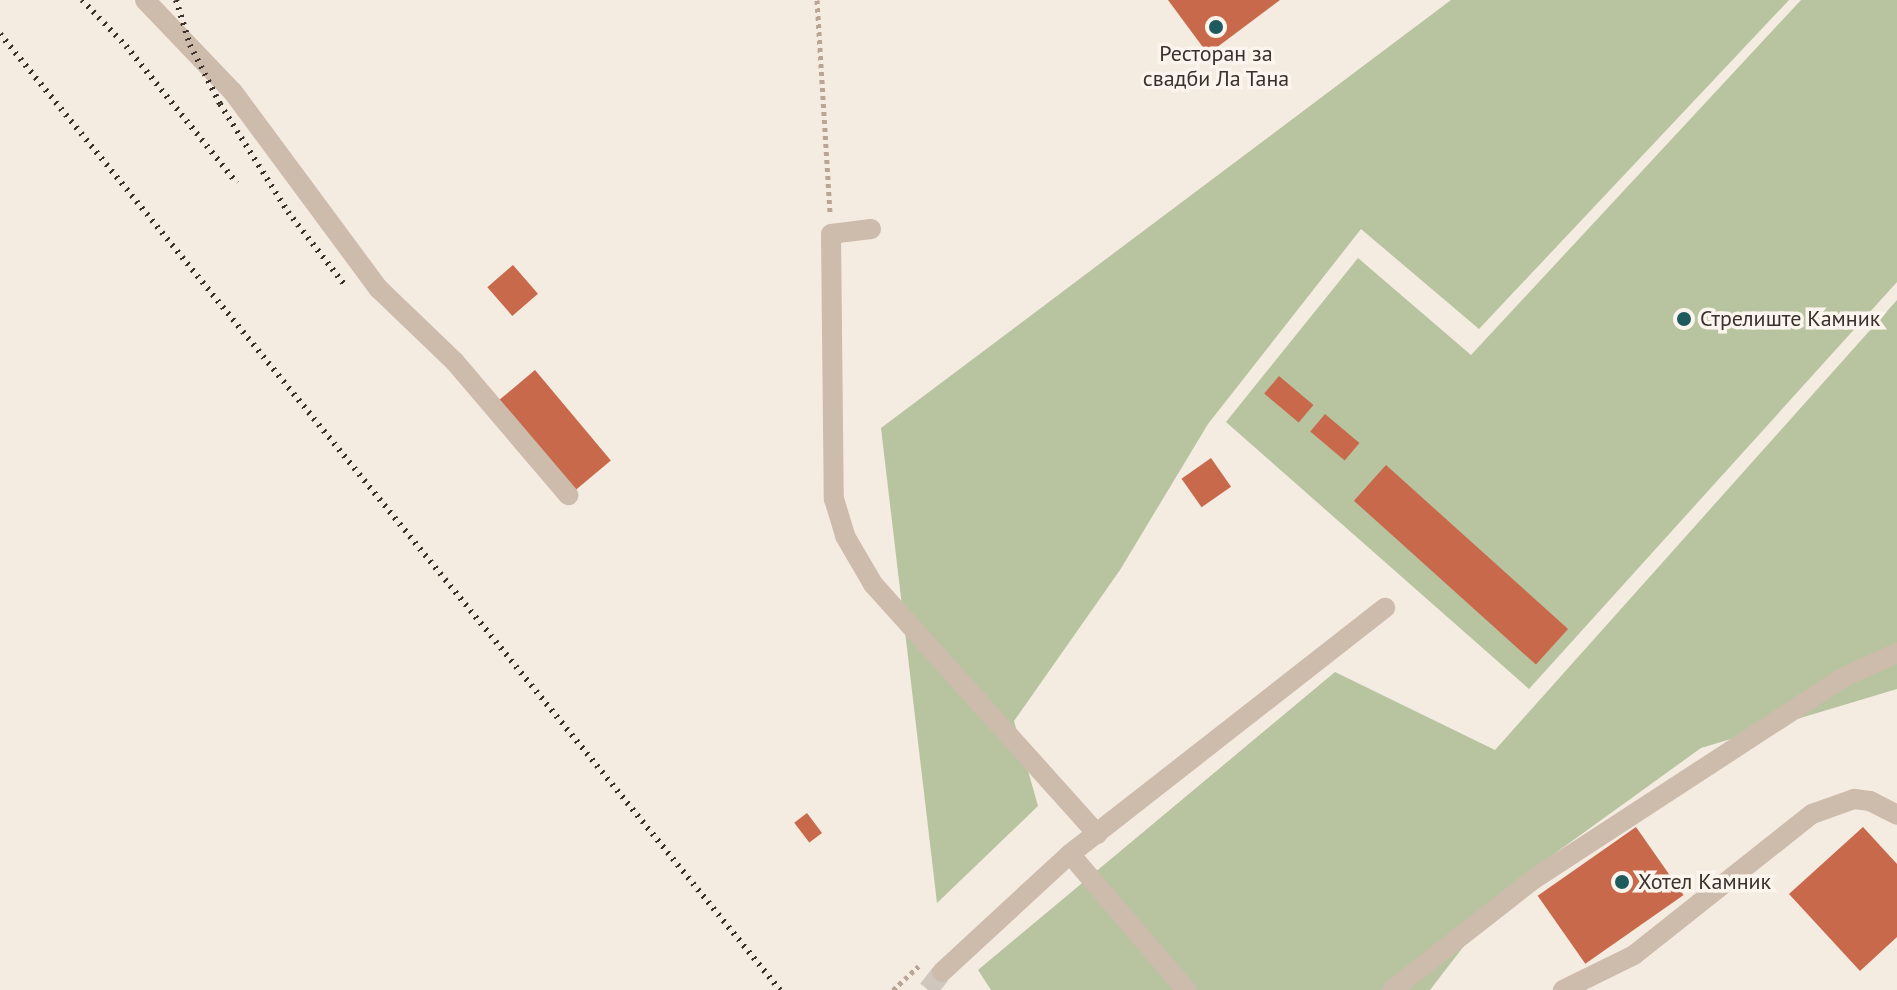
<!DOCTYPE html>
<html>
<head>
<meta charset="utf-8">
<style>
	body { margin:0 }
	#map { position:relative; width:1897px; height:990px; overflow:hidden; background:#f4ebe1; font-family:"PT Sans",sans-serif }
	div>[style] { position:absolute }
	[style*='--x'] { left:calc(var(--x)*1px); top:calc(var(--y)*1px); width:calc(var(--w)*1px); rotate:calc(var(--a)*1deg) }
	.green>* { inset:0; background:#b8c4a0 }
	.building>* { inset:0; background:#c8694b; transform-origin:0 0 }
	.minor-tunnel>* { height:20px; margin-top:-10px; transform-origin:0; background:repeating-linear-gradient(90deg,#cfc6bd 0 20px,transparent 0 30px) }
	.path>* { height:5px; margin-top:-2.5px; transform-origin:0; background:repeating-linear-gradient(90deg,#b9a596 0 4px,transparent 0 8px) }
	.minor>* { height:20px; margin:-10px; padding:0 10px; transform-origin:10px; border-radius:10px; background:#cdbbac }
	.rail>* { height:6px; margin-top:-3px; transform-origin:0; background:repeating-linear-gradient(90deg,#3b302b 0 2px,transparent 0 8px) }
	.dots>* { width:22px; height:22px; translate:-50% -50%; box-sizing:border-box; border:4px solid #fbf5ee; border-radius:50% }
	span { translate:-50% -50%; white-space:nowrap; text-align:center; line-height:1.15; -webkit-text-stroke:7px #fbf5ee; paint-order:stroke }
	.poi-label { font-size:22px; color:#3b302b }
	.left { translate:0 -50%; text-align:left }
</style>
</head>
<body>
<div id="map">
	<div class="green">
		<div style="clip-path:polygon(1451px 0,1789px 0,1479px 329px,1361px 229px,1208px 424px,1120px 570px,1014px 721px,1038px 806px,937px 903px,881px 428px)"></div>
		<div style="clip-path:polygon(1801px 0,1897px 0,1897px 282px,1529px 689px,1226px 422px,1358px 258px,1471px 355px)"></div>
		<div style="clip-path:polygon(1897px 300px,1897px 689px,1701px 748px,1511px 885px,1430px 990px,991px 990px,978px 970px,1335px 672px,1495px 750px)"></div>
	</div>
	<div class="building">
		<div style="clip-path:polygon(1168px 0,1280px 0,1208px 54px)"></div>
		<div style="left:513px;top:265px;width:38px;height:34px;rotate:49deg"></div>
		<div style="left:535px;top:370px;width:118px;height:55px;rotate:50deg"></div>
		<div style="left:1279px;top:376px;width:45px;height:23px;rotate:40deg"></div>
		<div style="left:1325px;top:414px;width:45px;height:23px;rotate:40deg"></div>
		<div style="left:1211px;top:458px;width:35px;height:36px;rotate:55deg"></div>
		<div style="left:1386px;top:465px;width:245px;height:48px;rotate:42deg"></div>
		<div style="left:807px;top:813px;width:25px;height:16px;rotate:53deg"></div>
		<div style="left:1636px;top:827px;width:83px;height:120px;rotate:55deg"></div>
		<div style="clip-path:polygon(1863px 827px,1897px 864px,1897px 937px,1860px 971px,1789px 894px)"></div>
	</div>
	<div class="minor-tunnel">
		<div style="--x:928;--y:990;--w:23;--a:-52"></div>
	</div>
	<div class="path">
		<div style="--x:817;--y:0;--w:213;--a:86.5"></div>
		<div style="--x:893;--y:990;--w:35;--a:-43"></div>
	</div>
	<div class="minor">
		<div style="--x:145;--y:0;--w:127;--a:46.3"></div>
		<div style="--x:233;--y:92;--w:245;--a:53.5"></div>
		<div style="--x:379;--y:289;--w:105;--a:43.8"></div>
		<div style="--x:455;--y:362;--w:175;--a:49.6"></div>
		<div style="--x:871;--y:229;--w:40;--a:172.9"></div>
		<div style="--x:831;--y:234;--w:265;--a:89.4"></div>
		<div style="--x:834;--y:499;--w:39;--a:73"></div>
		<div style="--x:845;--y:536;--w:56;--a:59.7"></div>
		<div style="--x:873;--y:584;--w:336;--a:48.1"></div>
		<div style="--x:1070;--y:854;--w:400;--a:-38"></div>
		<div style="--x:942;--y:972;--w:174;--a:-42.7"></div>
		<div style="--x:1070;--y:854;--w:179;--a:49.5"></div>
		<div style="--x:1392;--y:990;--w:180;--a:-38"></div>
		<div style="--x:1534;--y:879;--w:370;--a:-33.1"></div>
		<div style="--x:1844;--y:677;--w:58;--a:-24.4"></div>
		<div style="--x:1563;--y:990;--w:79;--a:-26.2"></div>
		<div style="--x:1634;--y:955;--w:227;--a:-38.4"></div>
		<div style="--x:1812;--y:814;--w:45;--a:-19.7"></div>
		<div style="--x:1854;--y:799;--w:16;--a:7"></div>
		<div style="--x:1870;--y:801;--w:30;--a:27"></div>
	</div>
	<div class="rail">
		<div style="--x:82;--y:0;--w:64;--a:46.3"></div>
		<div style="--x:126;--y:46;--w:176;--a:51"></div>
		<div style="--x:176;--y:0;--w:47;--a:72.7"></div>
		<div style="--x:190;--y:45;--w:66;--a:63"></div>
		<div style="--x:220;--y:104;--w:128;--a:57.8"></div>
		<div style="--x:288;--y:212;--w:91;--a:52.1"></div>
		<div style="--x:0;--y:34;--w:1234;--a:50.79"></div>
	</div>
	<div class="dots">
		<div style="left:1216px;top:27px;background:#1f5a5e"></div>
		<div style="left:1684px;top:319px;background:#1f5a5e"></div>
		<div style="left:1622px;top:882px;background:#1f5a5e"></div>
	</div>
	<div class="poi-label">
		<span style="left:1216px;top:66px">Ресторан за<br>свадби Ла Тана</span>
		<span class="left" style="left:1700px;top:319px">Стрелиште Камник</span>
		<span class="left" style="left:1638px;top:882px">Хотел Камник</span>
	</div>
</div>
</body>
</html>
